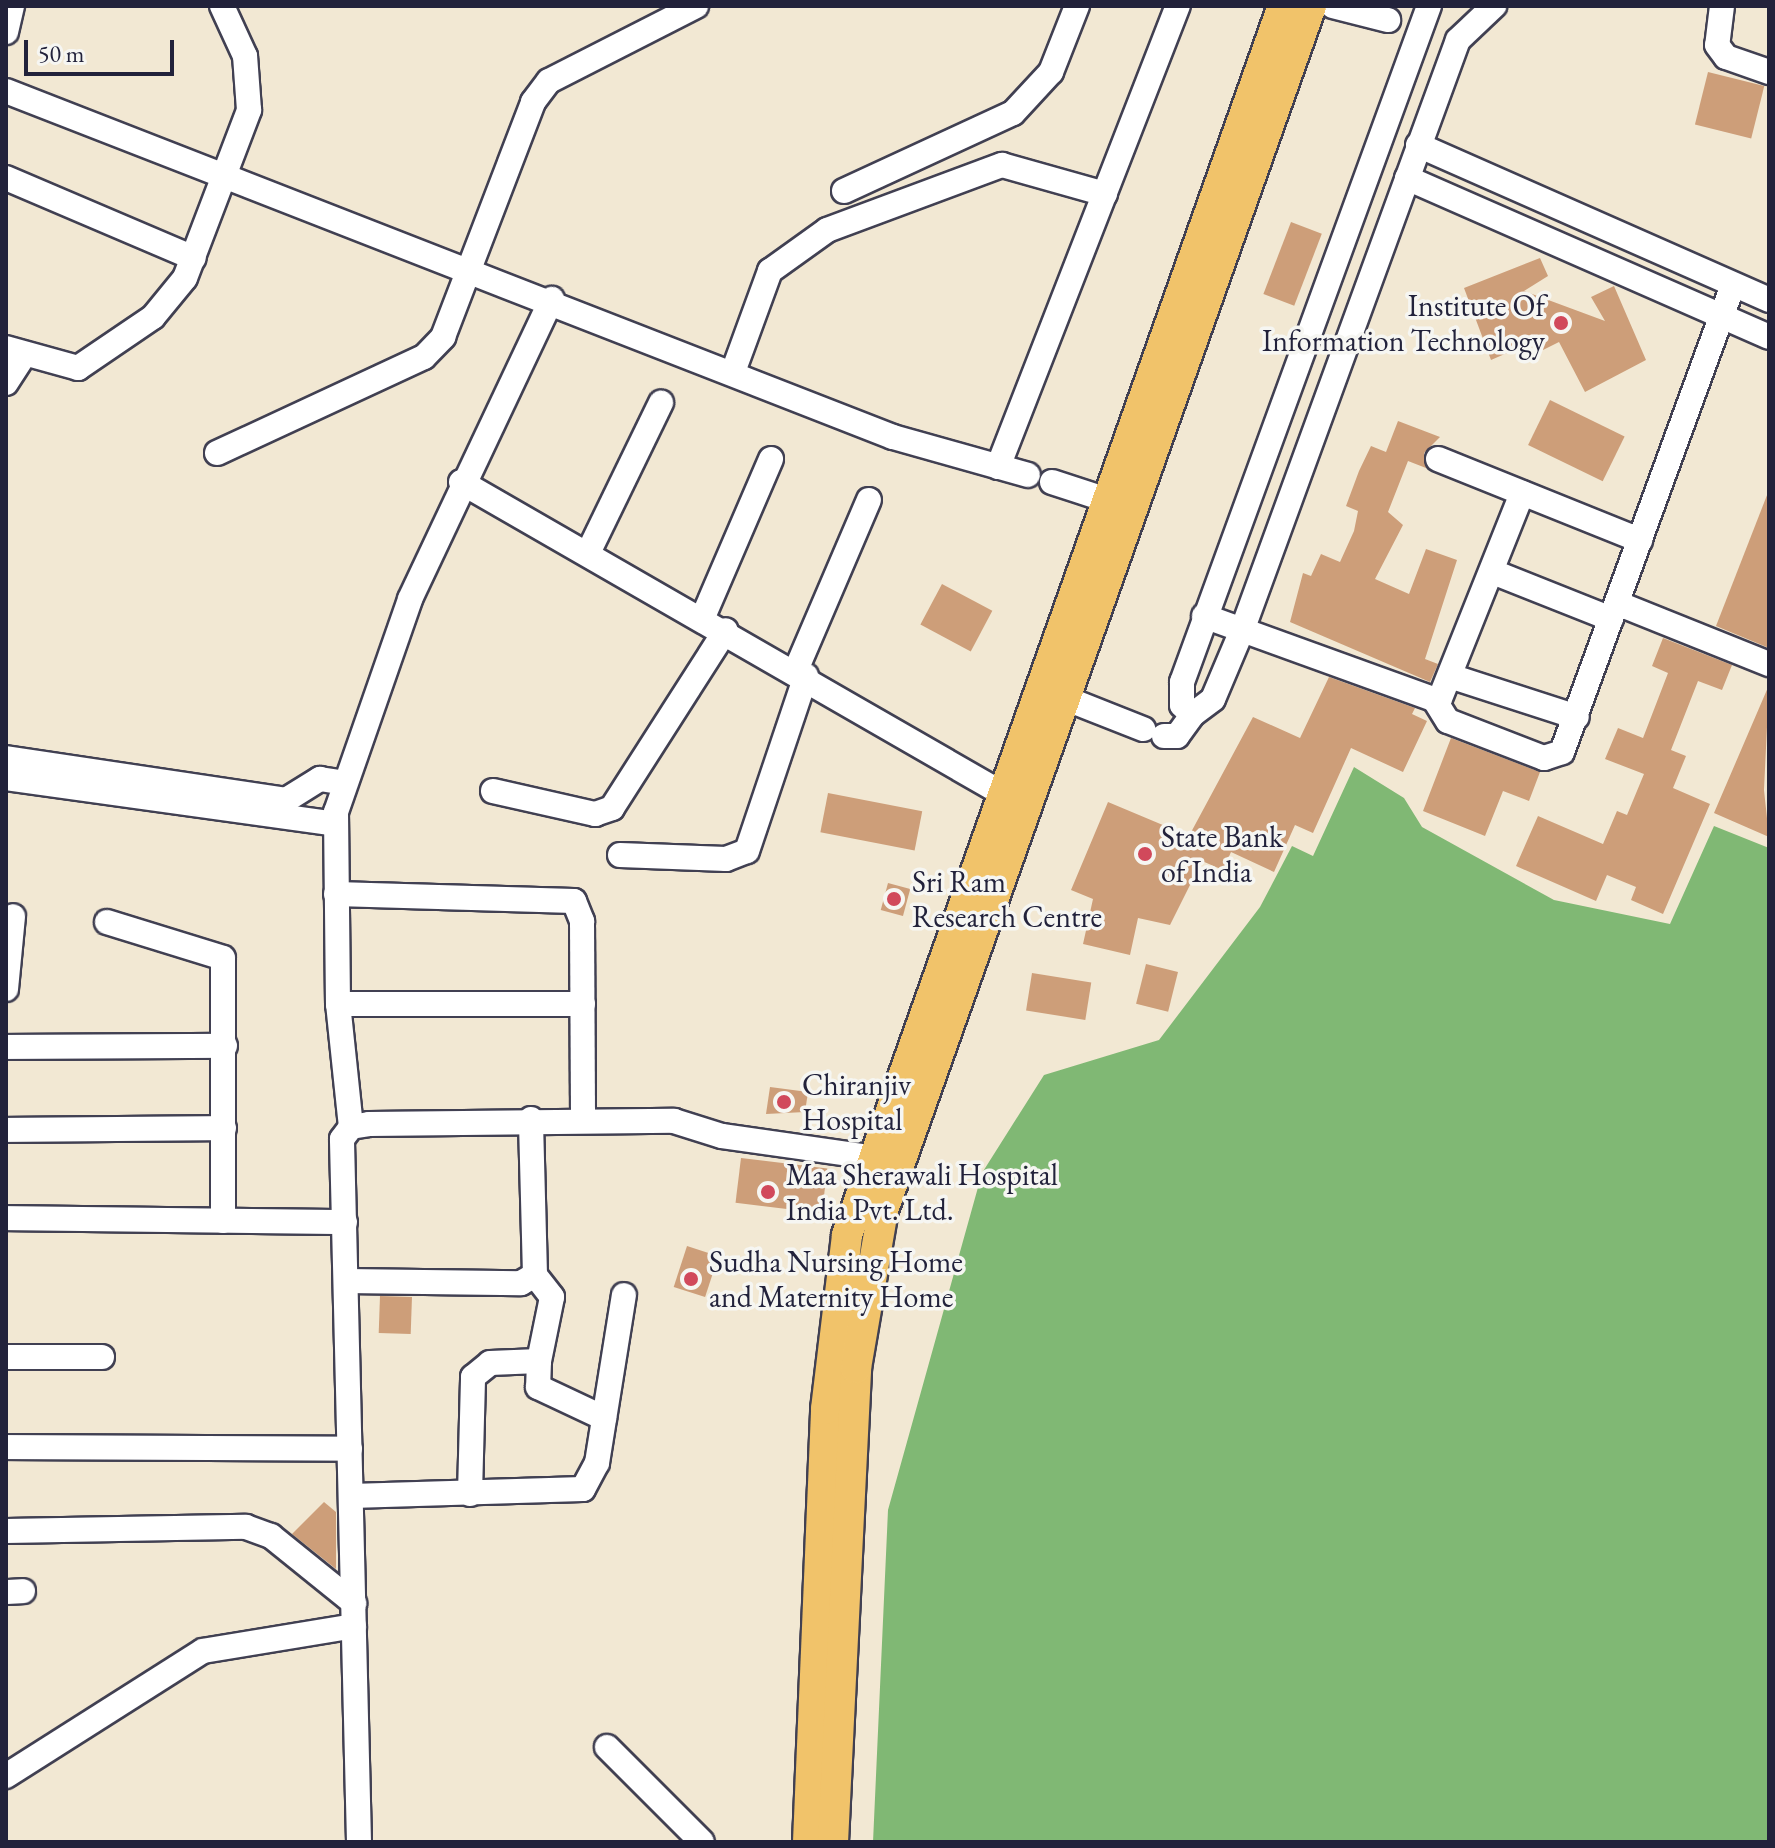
<!DOCTYPE html>
<html>
<head>
<meta charset="utf-8">
<style>
	body { margin:0 }
	#map { position:relative; width:1775px; height:1848px; overflow:hidden; background:#f2e8d3; font-family:"EB Garamond",serif }
	div>[style] { position:absolute }
	[style*='--x'] { left:calc(var(--x)*1px); top:calc(var(--y)*1px); width:calc(var(--w)*1px); rotate:calc(var(--a)*1deg) }
	.forest>* { inset:0; background:#80b874 }
	.building>* { inset:0; background:#cd9e79; transform-origin:0 0 }
	.roads { filter:drop-shadow(2px 0 #414052) drop-shadow(-2px 0 #414052) drop-shadow(0 2px #414052) drop-shadow(0 -2px #414052) }
	.minor>* { height:24px; margin:-12px; padding:0 12px; transform-origin:12px; border-radius:12px; background:#fff }
	.major>* { height:30px; margin:-15px; padding:0 15px; transform-origin:15px; border-radius:15px; background:#f1c36a }
	.dots>* { width:22px; height:22px; translate:-50% -50%; box-sizing:border-box; border:4px solid #f6f6f2; border-radius:50% }
	span { translate:-50% -50%; white-space:nowrap; text-align:center; line-height:1.15; -webkit-text-stroke:7px #f6f6f2; paint-order:stroke }
	.poi-label { font-size:30px; color:#22223b }
	.right { translate:-100% -50%; text-align:right }
	.left { translate:0 -50%; text-align:left }
	.frame { position:absolute; inset:0; border:8px solid #22223b; pointer-events:none }
	.scale { position:absolute; left:24px; top:40px; width:150px; height:36px; box-sizing:border-box; border:4px solid #22223b; border-top:0; padding-left:10px; font-size:24px; line-height:28px; white-space:nowrap; color:#22223b; -webkit-text-stroke:6px #f6f6f2; paint-order:stroke }
</style>
</head>
<body>
<div id="map">
	<div class="forest">
		<div style="clip-path:polygon(1354px 767px,1404px 798px,1422px 827px,1554px 900px,1670px 924px,1714px 826px,1769px 848px,1769px 1842px,873px 1842px,888px 1510px,982px 1173px,1044px 1075px,1159px 1040px,1260px 907px,1292px 846px,1313px 856px)"></div>
	</div>
	<div class="building">
		<div style="left:1708px;top:72px;width:58px;height:54px;rotate:14deg"></div>
		<div style="left:1291px;top:222px;width:33px;height:77px;rotate:21deg"></div>
		<div style="clip-path:polygon(1540px 258px,1548px 276px,1524px 291px,1605px 321px,1591px 297px,1614px 286px,1646px 360px,1585px 392px,1559px 342px,1543px 350px,1537px 340px,1491px 360px,1464px 288px)"></div>
		<div style="left:1550px;top:400px;width:83px;height:50px;rotate:26deg"></div>
		<div style="clip-path:polygon(1398px 421px,1440px 437px,1424px 453px,1426px 468px,1408px 461px,1388px 512px,1403px 525px,1375px 579px,1409px 594px,1426px 549px,1457px 560px,1425px 659px,1438px 664px,1430px 682px,1290px 622px,1303px 573px,1311px 576px,1321px 554px,1340px 562px,1354px 531px,1358px 511px,1346px 506px,1359px 471px,1371px 446px,1386px 452px)"></div>
		<div style="clip-path:polygon(1769px 490px,1769px 648px,1716px 626px)"></div>
		<div style="left:942px;top:584px;width:57px;height:46px;rotate:28deg"></div>
		<div style="clip-path:polygon(1663px 638px,1732px 665px,1722px 690px,1698px 681px,1671px 750px,1686px 756px,1673px 788px,1710px 804px,1663px 914px,1631px 900px,1636px 887px,1607px 875px,1596px 901px,1516px 866px,1538px 816px,1603px 844px,1617px 811px,1627px 815px,1644px 774px,1605px 759px,1618px 728px,1643px 738px,1668px 673px,1652px 666px)"></div>
		<div style="clip-path:polygon(1329px 677px,1415px 708px,1412px 714px,1427px 721px,1403px 772px,1351px 748px,1313px 833px,1295px 825px,1274px 872px,1231px 852px,1223px 870px,1202px 861px,1170px 925px,1138px 918px,1130px 955px,1083px 944px,1093px 899px,1071px 890px,1108px 802px,1189px 836px,1253px 717px,1300px 738px)"></div>
		<div style="clip-path:polygon(1769px 685px,1764px 790px,1769px 837px,1714px 813px)"></div>
		<div style="clip-path:polygon(1451px 738px,1540px 772px,1529px 801px,1503px 791px,1485px 836px,1423px 811px)"></div>
		<div style="left:828px;top:793px;width:96px;height:40px;rotate:11deg"></div>
		<div style="left:888px;top:883px;width:23px;height:28px;rotate:15deg"></div>
		<div style="left:1146px;top:964px;width:33px;height:41px;rotate:14deg"></div>
		<div style="left:1032px;top:973px;width:60px;height:38px;rotate:9deg"></div>
		<div style="clip-path:polygon(770px 1087px,808px 1092px,805px 1112px,766px 1114px)"></div>
		<div style="left:741px;top:1158px;width:87px;height:45px;rotate:7deg"></div>
		<div style="left:687px;top:1246px;width:33px;height:43px;rotate:18deg"></div>
		<div style="left:380px;top:1296px;width:32px;height:37px;rotate:2deg"></div>
		<div style="clip-path:polygon(324px 1502px,336px 1512px,336px 1569px,292px 1534px)"></div>
	</div>
	<div class="roads">
		<div class="minor">
			<div style="--x:1333;--y:6;--w:57;--a:14.3"></div>
			<div style="--x:1429;--y:6;--w:720;--a:110.07"></div>
			<div style="--x:1182;--y:682;--w:23;--a:90"></div>
			<div style="--x:1182;--y:705;--w:14;--a:45"></div>
			<div style="--x:1192;--y:715;--w:26;--a:-37"></div>
			<div style="--x:1213;--y:699;--w:77;--a:-67.1"></div>
			<div style="--x:1243;--y:628;--w:626;--a:-69.92"></div>
			<div style="--x:1458;--y:40;--w:50;--a:-43.4"></div>
			<div style="--x:1722;--y:6;--w:39;--a:97"></div>
			<div style="--x:1717;--y:45;--w:15;--a:53"></div>
			<div style="--x:1726;--y:57;--w:46;--a:19.2"></div>
			<div style="--x:6;--y:32;--w:27;--a:-77"></div>
			<div style="--x:6;--y:91;--w:952;--a:21.31"></div>
			<div style="--x:893;--y:437;--w:140;--a:15.7"></div>
			<div style="--x:1418;--y:145;--w:384;--a:23.8"></div>
			<div style="--x:6;--y:178;--w:204;--a:23.1"></div>
			<div style="--x:1407;--y:178;--w:395;--a:23.7"></div>
			<div style="--x:844;--y:191;--w:186;--a:-24.8"></div>
			<div style="--x:1013;--y:113;--w:56;--a:-47.2"></div>
			<div style="--x:1051;--y:72;--w:71;--a:-68.5"></div>
			<div style="--x:6;--y:348;--w:75;--a:15.5"></div>
			<div style="--x:78;--y:368;--w:91;--a:-34.2"></div>
			<div style="--x:153;--y:317;--w:50;--a:-50.6"></div>
			<div style="--x:185;--y:278;--w:180;--a:-69.1"></div>
			<div style="--x:249;--y:110;--w:54;--a:-94.2"></div>
			<div style="--x:245;--y:56;--w:55;--a:-114.7"></div>
			<div style="--x:733;--y:372;--w:108;--a:-69.9"></div>
			<div style="--x:770;--y:271;--w:70;--a:-35.7"></div>
			<div style="--x:827;--y:230;--w:187;--a:-20.4"></div>
			<div style="--x:1002;--y:165;--w:107;--a:15.7"></div>
			<div style="--x:6;--y:383;--w:33;--a:-57"></div>
			<div style="--x:217;--y:453;--w:228;--a:-24.9"></div>
			<div style="--x:424;--y:357;--w:28;--a:-46"></div>
			<div style="--x:443;--y:337;--w:252;--a:-69"></div>
			<div style="--x:533;--y:102;--w:26;--a:-53"></div>
			<div style="--x:549;--y:81;--w:165;--a:-27"></div>
			<div style="--x:1438;--y:459;--w:218;--a:21.9"></div>
			<div style="--x:998;--y:467;--w:495;--a:-68.7"></div>
			<div style="--x:461;--y:482;--w:642;--a:29.92"></div>
			<div style="--x:1052;--y:482;--w:58;--a:18.1"></div>
			<div style="--x:589;--y:551;--w:165;--a:-64.1"></div>
			<div style="--x:1493;--y:572;--w:127;--a:21.7"></div>
			<div style="--x:1617;--y:603;--w:164;--a:21.9"></div>
			<div style="--x:1204;--y:616;--w:250;--a:19.9"></div>
			<div style="--x:1439;--y:701;--w:224;--a:-68.2"></div>
			<div style="--x:703;--y:617;--w:172;--a:-66.7"></div>
			<div style="--x:796;--y:670;--w:185;--a:-66.8"></div>
			<div style="--x:1453;--y:677;--w:130;--a:17.9"></div>
			<div style="--x:1067;--y:699;--w:82;--a:21.5"></div>
			<div style="--x:1434;--y:699;--w:26;--a:58"></div>
			<div style="--x:1448;--y:721;--w:103;--a:21.1"></div>
			<div style="--x:1544;--y:758;--w:19;--a:-18"></div>
			<div style="--x:1562;--y:752;--w:497;--a:-69.9"></div>
			<div style="--x:1164;--y:736;--w:13;--a:0"></div>
			<div style="--x:1177;--y:736;--w:26;--a:-54"></div>
			<div style="--x:6;--y:758;--w:283;--a:8.5"></div>
			<div style="--x:286;--y:800;--w:40;--a:-32"></div>
			<div style="--x:320;--y:779;--w:25;--a:9"></div>
			<div style="--x:6;--y:778;--w:333;--a:7.9"></div>
			<div style="--x:493;--y:791;--w:105;--a:12.7"></div>
			<div style="--x:595;--y:814;--w:18;--a:-19"></div>
			<div style="--x:612;--y:808;--w:211;--a:-57.4"></div>
			<div style="--x:620;--y:855;--w:106;--a:2.2"></div>
			<div style="--x:726;--y:859;--w:22;--a:-21"></div>
			<div style="--x:747;--y:851;--w:185;--a:-71.4"></div>
			<div style="--x:336;--y:894;--w:238;--a:1.7"></div>
			<div style="--x:574;--y:901;--w:22;--a:68"></div>
			<div style="--x:582;--y:921;--w:198;--a:89.7"></div>
			<div style="--x:107;--y:922;--w:121;--a:17.2"></div>
			<div style="--x:223;--y:958;--w:263;--a:90"></div>
			<div style="--x:6;--y:989;--w:73;--a:-84.5"></div>
			<div style="--x:338;--y:1004;--w:245;--a:0"></div>
			<div style="--x:6;--y:1047;--w:219;--a:-0.3"></div>
			<div style="--x:351;--y:1127;--w:124;--a:-96"></div>
			<div style="--x:338;--y:1004;--w:192;--a:-90.6"></div>
			<div style="--x:336;--y:812;--w:225;--a:-70.8"></div>
			<div style="--x:410;--y:599;--w:332;--a:-64.7"></div>
			<div style="--x:6;--y:1130;--w:218;--a:-0.5"></div>
			<div style="--x:6;--y:1218;--w:339;--a:0.7"></div>
			<div style="--x:346;--y:1281;--w:175;--a:0.7"></div>
			<div style="--x:521;--y:1283;--w:16;--a:-30"></div>
			<div style="--x:535;--y:1275;--w:156;--a:-91.5"></div>
			<div style="--x:6;--y:1357;--w:96;--a:0"></div>
			<div style="--x:539;--y:1361;--w:26;--a:92"></div>
			<div style="--x:538;--y:1387;--w:73;--a:25.2"></div>
			<div style="--x:6;--y:1447;--w:344;--a:0.3"></div>
			<div style="--x:470;--y:1494;--w:117;--a:-88.5"></div>
			<div style="--x:473;--y:1377;--w:22;--a:-39"></div>
			<div style="--x:490;--y:1363;--w:49;--a:-2.3"></div>
			<div style="--x:539;--y:1361;--w:65;--a:-78.5"></div>
			<div style="--x:552;--y:1297;--w:28;--a:-128"></div>
			<div style="--x:351;--y:1496;--w:232;--a:-1.7"></div>
			<div style="--x:583;--y:1489;--w:30;--a:-62"></div>
			<div style="--x:597;--y:1463;--w:170;--a:-80.9"></div>
			<div style="--x:6;--y:1531;--w:240;--a:-1"></div>
			<div style="--x:246;--y:1527;--w:27;--a:20"></div>
			<div style="--x:271;--y:1536;--w:107;--a:38.9"></div>
			<div style="--x:6;--y:1592;--w:17;--a:-3"></div>
			<div style="--x:607;--y:1747;--w:134;--a:45"></div>
			<div style="--x:6;--y:1776;--w:233;--a:-32.4"></div>
			<div style="--x:203;--y:1651;--w:153;--a:-9.4"></div>
			<div style="--x:359;--y:1842;--w:703;--a:-91.39"></div>
			<div style="--x:342;--y:1139;--w:15;--a:-53"></div>
			<div style="--x:351;--y:1127;--w:18;--a:-9"></div>
			<div style="--x:369;--y:1124;--w:305;--a:-0.6"></div>
			<div style="--x:674;--y:1121;--w:50;--a:17.4"></div>
			<div style="--x:722;--y:1136;--w:149;--a:8.1"></div>
		</div>
		<div class="major">
			<div style="--x:808;--y:1842;--w:433;--a:-87.6"></div>
			<div style="--x:826;--y:1409;--w:175;--a:-83.1"></div>
			<div style="--x:847;--y:1235;--w:1304;--a:-70.47"></div>
			<div style="--x:833;--y:1842;--w:475;--a:-87.2"></div>
			<div style="--x:856;--y:1368;--w:160;--a:-80.3"></div>
			<div style="--x:883;--y:1210;--w:1278;--a:-70.43"></div>
		</div>
	</div>
	<div class="dots">
		<div style="left:1561px;top:323px;background:#d1495b"></div>
		<div style="left:1145px;top:854px;background:#d1495b"></div>
		<div style="left:894px;top:899px;background:#d1495b"></div>
		<div style="left:784px;top:1102px;background:#d1495b"></div>
		<div style="left:768px;top:1192px;background:#d1495b"></div>
		<div style="left:691px;top:1279px;background:#d1495b"></div>
	</div>
	<div class="poi-label">
		<span class="right" style="left:1545px;top:323px">Institute Of<br>Information Technology</span>
		<span class="left" style="left:1161px;top:854px">State Bank<br>of India</span>
		<span class="left" style="left:912px;top:899px">Sri Ram<br>Research Centre</span>
		<span class="left" style="left:802px;top:1102px">Chiranjiv<br>Hospital</span>
		<span class="left" style="left:786px;top:1192px">Maa Sherawali Hospital<br>India Pvt. Ltd.</span>
		<span class="left" style="left:709px;top:1279px">Sudha Nursing Home<br>and Maternity Home</span>
	</div>
	<div class="frame"></div>
	<div class="scale">50 m</div>
</div>
</body>
</html>
